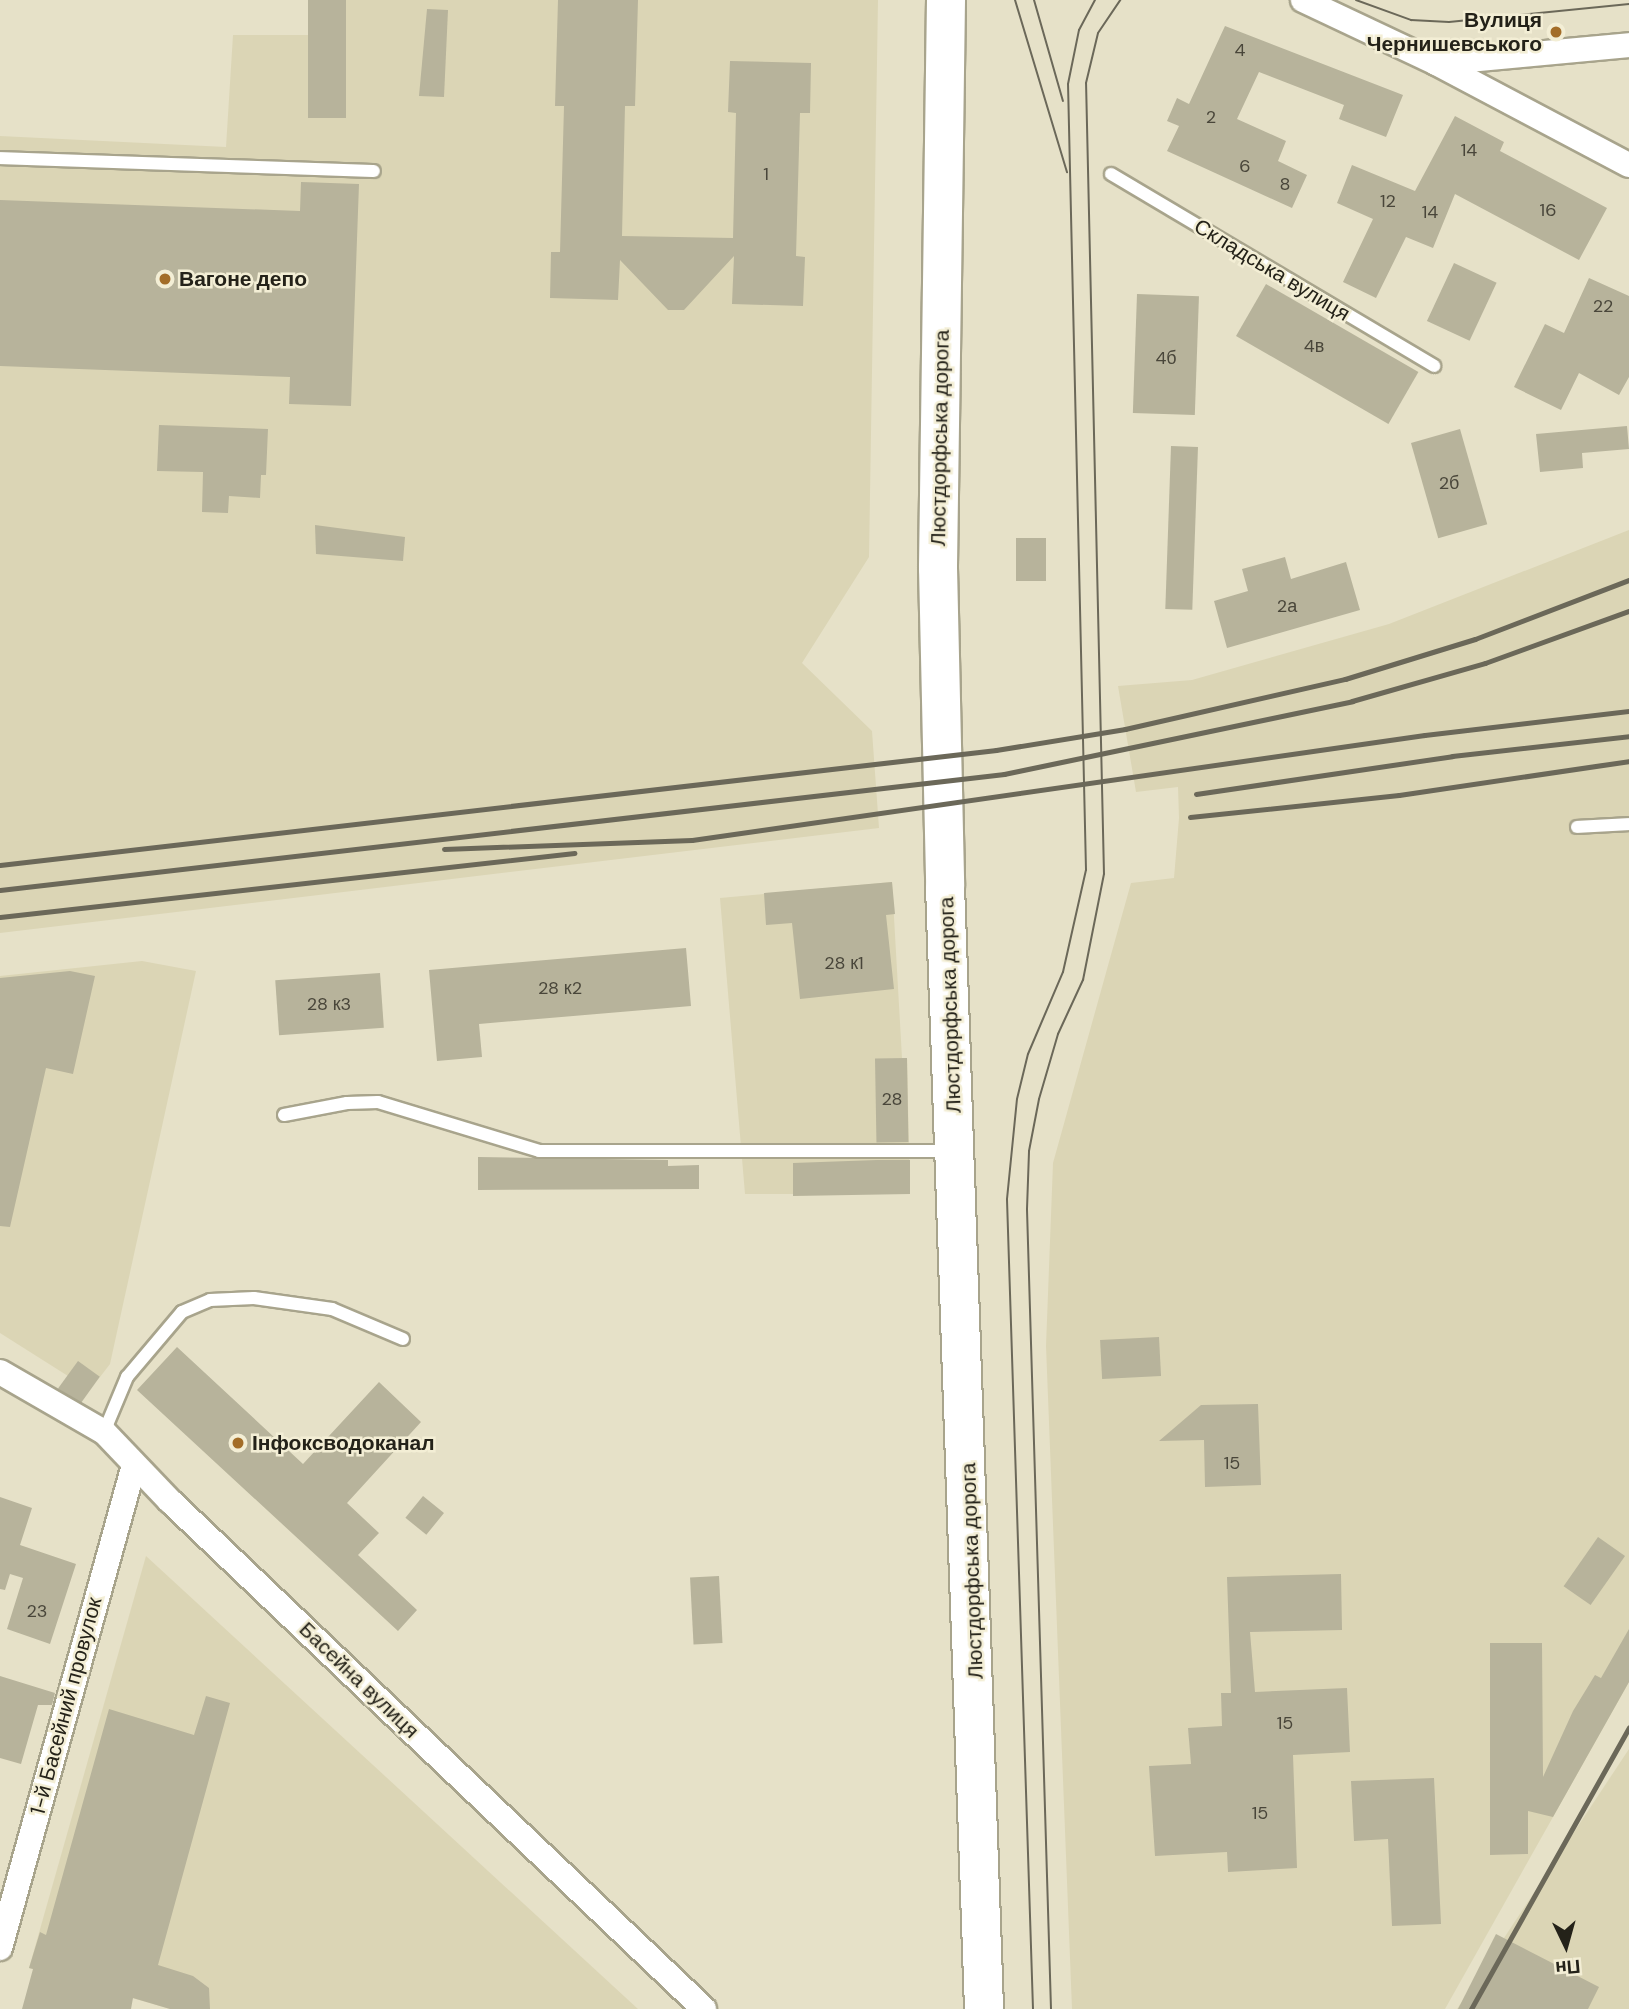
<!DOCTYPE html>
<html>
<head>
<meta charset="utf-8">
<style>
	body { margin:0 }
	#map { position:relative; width:1629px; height:2009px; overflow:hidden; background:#e6e1c8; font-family:"DM Sans",sans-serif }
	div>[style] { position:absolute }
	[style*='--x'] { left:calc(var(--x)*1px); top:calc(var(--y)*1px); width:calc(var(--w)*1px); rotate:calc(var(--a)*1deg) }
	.built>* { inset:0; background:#dbd5b5 }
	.building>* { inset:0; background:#b7b39b; transform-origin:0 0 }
	.roads { filter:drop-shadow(2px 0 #a8a48c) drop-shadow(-2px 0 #a8a48c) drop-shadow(0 2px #a8a48c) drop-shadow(0 -2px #a8a48c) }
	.lane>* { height:12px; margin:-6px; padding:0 6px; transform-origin:6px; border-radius:6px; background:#fff }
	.street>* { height:24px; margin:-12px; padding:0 12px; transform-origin:12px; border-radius:12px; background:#fff }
	.primary>* { height:38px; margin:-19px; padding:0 19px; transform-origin:19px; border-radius:19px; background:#fff }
	.tram>* { height:2px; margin:-1px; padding:0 1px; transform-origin:1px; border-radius:1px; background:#6b6859 }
	.rail>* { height:5px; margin:-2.5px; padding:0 2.5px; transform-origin:2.5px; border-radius:2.5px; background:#6b6859 }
	.dots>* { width:19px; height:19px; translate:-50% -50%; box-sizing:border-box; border:4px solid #f3eed5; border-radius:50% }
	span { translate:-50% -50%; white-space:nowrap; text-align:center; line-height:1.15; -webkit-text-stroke:5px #f3eed5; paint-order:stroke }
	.number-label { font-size:18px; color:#49463a }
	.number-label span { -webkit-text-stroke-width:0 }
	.poi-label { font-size:21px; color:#242219; font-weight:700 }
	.right { translate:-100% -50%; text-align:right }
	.left { translate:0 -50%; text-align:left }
	.street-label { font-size:21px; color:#242219 }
	.north { position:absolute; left:1531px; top:1911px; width:70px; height:70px; -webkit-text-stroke:5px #f3eed5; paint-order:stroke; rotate:175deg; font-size:19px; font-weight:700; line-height:28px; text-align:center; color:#242219 }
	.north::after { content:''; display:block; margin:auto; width:24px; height:32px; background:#242219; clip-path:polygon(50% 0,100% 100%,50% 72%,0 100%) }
</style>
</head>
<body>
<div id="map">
	<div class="built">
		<div style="clip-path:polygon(308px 0,878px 0,869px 557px,802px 663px,872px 731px,879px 828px,0 933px,0 136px,226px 147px,233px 35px,308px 35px)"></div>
		<div style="clip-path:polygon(1629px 530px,1629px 1682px,1445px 2009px,1072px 2009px,1046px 1346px,1053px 1163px,1131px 883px,1174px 878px,1179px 818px,1178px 787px,1136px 792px,1118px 686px,1192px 680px,1389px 624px)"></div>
		<div style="clip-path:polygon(892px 882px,902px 1058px,907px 1058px,910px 1194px,745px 1194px,720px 898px)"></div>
		<div style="clip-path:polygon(142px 961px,196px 971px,110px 1364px,100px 1377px,68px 1376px,0 1333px,0 976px)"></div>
		<div style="clip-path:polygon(146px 1556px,638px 2009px,170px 2009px,29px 1968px)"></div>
		<div style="clip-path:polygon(1629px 1749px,1629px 2009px,1457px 2009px)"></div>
	</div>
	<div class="building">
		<div style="left:308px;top:0;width:38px;height:118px"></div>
		<div style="clip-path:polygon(558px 0,638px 0,635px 106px,625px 106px,622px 236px,733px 238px,736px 113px,728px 112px,730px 61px,811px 63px,810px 113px,800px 113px,796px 256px,805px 257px,803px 306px,732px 304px,734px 256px,684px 310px,668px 310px,620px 260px,618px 300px,550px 298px,551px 252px,560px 252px,564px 106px,555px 106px)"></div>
		<div style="clip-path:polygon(427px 9px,448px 10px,444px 97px,419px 96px)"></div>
		<div style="clip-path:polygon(1225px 26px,1403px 95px,1386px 137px,1339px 119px,1344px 105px,1259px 72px,1237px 119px,1286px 141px,1278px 161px,1307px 175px,1292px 208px,1167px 151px,1179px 126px,1167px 121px,1177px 98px,1189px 104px)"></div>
		<div style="clip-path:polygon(1455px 116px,1504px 142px,1500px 151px,1607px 208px,1579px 260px,1455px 194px,1433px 248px,1406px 237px,1376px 298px,1343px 282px,1373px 219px,1337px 203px,1352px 165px,1415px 191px)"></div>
		<div style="clip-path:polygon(301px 182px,359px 184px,351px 406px,289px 404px,290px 377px,0 366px,0 200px,300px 211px)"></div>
		<div style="left:1454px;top:263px;width:47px;height:64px;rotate:25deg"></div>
		<div style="clip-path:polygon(1589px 278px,1629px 296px,1629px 377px,1619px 395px,1579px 373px,1561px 410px,1514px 387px,1545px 324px,1564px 333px)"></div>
		<div style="left:1266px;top:284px;width:176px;height:60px;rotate:30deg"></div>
		<div style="left:1137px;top:294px;width:62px;height:119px;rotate:2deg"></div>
		<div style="clip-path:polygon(159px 425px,268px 429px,266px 475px,261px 475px,260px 498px,229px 496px,228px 513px,202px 512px,203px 472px,157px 471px)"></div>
		<div style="clip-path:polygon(1627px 426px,1629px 449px,1582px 453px,1583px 468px,1540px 472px,1536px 434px)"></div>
		<div style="left:1460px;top:429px;width:99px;height:51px;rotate:74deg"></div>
		<div style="left:1171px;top:446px;width:27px;height:163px;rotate:2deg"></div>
		<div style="clip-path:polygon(315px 525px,405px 537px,403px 561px,316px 554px)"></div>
		<div style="left:1016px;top:538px;width:30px;height:43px"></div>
		<div style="clip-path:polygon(1285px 557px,1291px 579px,1346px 562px,1360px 610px,1227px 648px,1214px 601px,1248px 591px,1242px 569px)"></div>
		<div style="clip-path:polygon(892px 882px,895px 914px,886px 915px,894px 989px,800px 999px,792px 923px,766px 925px,764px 893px)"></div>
		<div style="clip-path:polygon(686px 948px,691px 1006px,479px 1024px,482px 1057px,437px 1061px,429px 970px)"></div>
		<div style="clip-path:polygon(70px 971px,95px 976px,73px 1074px,46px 1068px,10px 1227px,0 1226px,0 978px)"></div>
		<div style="left:380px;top:973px;width:55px;height:105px;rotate:86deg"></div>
		<div style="left:907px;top:1058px;width:84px;height:32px;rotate:89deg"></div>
		<div style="clip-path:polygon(478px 1157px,668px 1160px,668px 1166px,699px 1165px,699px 1189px,478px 1190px)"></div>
		<div style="clip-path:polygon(877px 1160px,910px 1160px,910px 1194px,793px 1196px,793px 1163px)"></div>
		<div style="left:1159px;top:1337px;width:39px;height:59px;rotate:87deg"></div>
		<div style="clip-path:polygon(177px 1347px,303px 1464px,379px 1382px,421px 1422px,347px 1503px,379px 1533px,358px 1555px,417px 1610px,398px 1631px,137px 1390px)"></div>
		<div style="left:78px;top:1361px;width:27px;height:34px;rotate:36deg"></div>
		<div style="clip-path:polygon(1258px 1404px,1261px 1485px,1205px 1487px,1204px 1440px,1159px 1441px,1201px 1405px)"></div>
		<div style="left:423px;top:1496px;width:27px;height:28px;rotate:39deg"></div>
		<div style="clip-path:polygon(0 1497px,32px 1508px,20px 1545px,76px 1564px,50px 1644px,7px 1629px,23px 1578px,10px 1574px,5px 1590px,0 1589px)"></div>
		<div style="left:1598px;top:1537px;width:33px;height:60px;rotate:35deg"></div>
		<div style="clip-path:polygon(1341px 1574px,1342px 1630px,1250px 1632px,1255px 1692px,1347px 1688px,1350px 1752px,1293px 1755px,1297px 1868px,1228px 1872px,1227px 1852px,1155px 1856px,1149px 1766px,1191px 1764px,1188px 1728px,1222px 1726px,1221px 1693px,1231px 1693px,1227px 1577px)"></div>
		<div style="left:719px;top:1576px;width:67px;height:29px;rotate:87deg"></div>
		<div style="clip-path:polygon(1629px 1629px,1629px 1682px,1553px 1817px,1528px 1811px,1528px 1854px,1490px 1855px,1490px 1643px,1542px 1643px,1543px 1777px,1573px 1711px,1595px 1675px,1601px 1678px)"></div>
		<div style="clip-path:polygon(0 1676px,55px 1693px,52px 1705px,38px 1705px,21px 1764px,0 1758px)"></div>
		<div style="clip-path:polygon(206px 1696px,230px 1703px,158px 1965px,193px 1976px,209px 1988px,210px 2009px,170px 2009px,133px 1998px,131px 2009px,22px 2009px,33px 1969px,29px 1968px,40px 1932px,46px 1935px,109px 1709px,194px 1735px)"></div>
		<div style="clip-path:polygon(1434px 1778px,1441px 1924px,1392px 1926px,1388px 1839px,1354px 1841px,1351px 1781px)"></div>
		<div style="clip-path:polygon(1496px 1934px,1599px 1987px,1588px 2009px,1458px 2009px)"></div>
	</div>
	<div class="roads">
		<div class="lane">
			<div style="--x:0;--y:158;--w:374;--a:2"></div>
			<div style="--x:1111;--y:174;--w:376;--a:30.7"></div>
			<div style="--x:1577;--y:827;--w:52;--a:-3.3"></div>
			<div style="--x:284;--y:1115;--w:64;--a:-10.8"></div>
			<div style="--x:347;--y:1103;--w:31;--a:-2"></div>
			<div style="--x:378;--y:1102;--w:168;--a:16.9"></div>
			<div style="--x:539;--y:1151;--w:412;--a:0"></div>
			<div style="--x:104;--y:1432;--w:60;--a:-67.3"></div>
			<div style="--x:127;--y:1377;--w:85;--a:-49.8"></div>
			<div style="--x:182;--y:1312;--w:30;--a:-23"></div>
			<div style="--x:210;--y:1300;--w:44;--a:-2.6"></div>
			<div style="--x:254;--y:1298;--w:79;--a:8"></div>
			<div style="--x:332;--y:1309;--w:77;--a:22.9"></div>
		</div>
		<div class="street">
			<div style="--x:1303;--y:0;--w:147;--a:25.3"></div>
			<div style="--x:1436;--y:63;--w:218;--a:27.9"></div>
			<div style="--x:1436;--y:63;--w:194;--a:-5.3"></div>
			<div style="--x:0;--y:1372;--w:120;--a:30"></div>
			<div style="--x:104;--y:1432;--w:95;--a:46.3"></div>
			<div style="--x:170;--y:1501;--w:737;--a:43.57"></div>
			<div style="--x:0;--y:1948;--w:501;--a:-74.49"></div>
		</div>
		<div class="primary">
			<div style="--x:946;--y:0;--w:568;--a:90.81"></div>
			<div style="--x:938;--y:568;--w:318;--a:88.7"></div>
			<div style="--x:945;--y:886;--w:1124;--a:88.01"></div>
		</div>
	</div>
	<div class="tram">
		<div style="--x:1015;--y:0;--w:180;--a:73.2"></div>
		<div style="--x:1034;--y:0;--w:105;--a:74"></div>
		<div style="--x:1356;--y:0;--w:59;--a:20"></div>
		<div style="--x:1411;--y:20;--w:38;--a:3"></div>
		<div style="--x:1449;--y:22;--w:181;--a:-5.7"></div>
		<div style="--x:1033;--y:2009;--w:810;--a:-91.84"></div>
		<div style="--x:1007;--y:1199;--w:100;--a:-84.3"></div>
		<div style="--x:1017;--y:1099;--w:46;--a:-76.3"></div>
		<div style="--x:1028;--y:1054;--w:89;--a:-66.9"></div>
		<div style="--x:1063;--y:972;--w:105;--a:-77.3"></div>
		<div style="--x:1086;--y:870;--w:786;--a:-91.31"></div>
		<div style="--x:1068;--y:84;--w:55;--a:-78.5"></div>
		<div style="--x:1079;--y:30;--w:34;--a:-62"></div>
		<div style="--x:1051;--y:2009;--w:800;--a:-91.72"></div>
		<div style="--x:1027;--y:1209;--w:58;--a:-88"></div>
		<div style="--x:1029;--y:1151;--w:53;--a:-79.1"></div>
		<div style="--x:1039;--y:1099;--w:68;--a:-73.7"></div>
		<div style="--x:1058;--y:1034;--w:60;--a:-65.2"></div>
		<div style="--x:1083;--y:980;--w:108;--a:-78.8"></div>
		<div style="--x:1104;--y:874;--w:791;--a:-91.3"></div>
		<div style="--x:1086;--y:83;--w:51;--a:-76.5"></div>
		<div style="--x:1098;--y:33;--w:40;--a:-56"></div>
	</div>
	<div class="rail">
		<div style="--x:1196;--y:794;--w:259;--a:-8.4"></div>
		<div style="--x:1452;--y:756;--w:178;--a:-6.4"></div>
		<div style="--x:1190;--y:817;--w:210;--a:-6"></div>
		<div style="--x:1399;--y:795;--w:232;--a:-8.4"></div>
		<div style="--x:444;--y:849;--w:248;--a:-2.1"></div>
		<div style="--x:692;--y:840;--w:740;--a:-8.15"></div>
		<div style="--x:1425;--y:735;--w:205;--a:-6.7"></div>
		<div style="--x:0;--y:865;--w:1003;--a:-6.59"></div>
		<div style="--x:996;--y:750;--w:131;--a:-9.2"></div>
		<div style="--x:1125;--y:729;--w:226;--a:-12.8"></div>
		<div style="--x:1345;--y:679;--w:136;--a:-17.1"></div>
		<div style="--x:1475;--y:639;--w:165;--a:-21"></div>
		<div style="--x:0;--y:890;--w:1011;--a:-6.59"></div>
		<div style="--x:1004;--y:774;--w:356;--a:-11.8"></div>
		<div style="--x:1352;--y:701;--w:138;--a:-15.9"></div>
		<div style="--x:1485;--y:663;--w:153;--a:-19.9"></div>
		<div style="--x:0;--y:917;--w:578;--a:-6.36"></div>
		<div style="--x:1471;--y:2009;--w:323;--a:-60.7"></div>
	</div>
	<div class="dots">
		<div style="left:1556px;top:32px;background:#a36d28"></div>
		<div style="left:165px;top:279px;background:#a36d28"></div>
		<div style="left:238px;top:1443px;background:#a36d28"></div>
	</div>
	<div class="number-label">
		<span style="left:1240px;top:50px">4</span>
		<span style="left:1211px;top:117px">2</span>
		<span style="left:1469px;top:150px">14</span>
		<span style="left:1245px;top:166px">6</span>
		<span style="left:766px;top:174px">1</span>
		<span style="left:1285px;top:184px">8</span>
		<span style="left:1388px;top:201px">12</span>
		<span style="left:1548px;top:210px">16</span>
		<span style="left:1430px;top:212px">14</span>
		<span style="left:1603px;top:306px">22</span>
		<span style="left:1314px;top:346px">4в</span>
		<span style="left:1166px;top:358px">4б</span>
		<span style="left:1449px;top:483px">2б</span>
		<span style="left:1287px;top:606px">2а</span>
		<span style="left:844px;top:963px">28 к1</span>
		<span style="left:560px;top:988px">28 к2</span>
		<span style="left:329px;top:1004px">28 к3</span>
		<span style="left:892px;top:1099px">28</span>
		<span style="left:1232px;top:1463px">15</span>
		<span style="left:37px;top:1611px">23</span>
		<span style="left:1285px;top:1723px">15</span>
		<span style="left:1260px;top:1813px">15</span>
	</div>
	<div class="poi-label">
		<span class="right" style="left:1542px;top:32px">Вулиця<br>Чернишевського</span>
		<span class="left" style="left:179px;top:279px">Вагоне депо</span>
		<span class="left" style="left:252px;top:1443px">Інфоксводоканал</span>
	</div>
	<div class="street-label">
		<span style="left:1272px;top:270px;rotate:31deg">Складська вулиця</span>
		<span style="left:940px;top:438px;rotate:-89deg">Люстдорфська дорога</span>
		<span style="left:950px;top:1005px;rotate:-92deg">Люстдорфська дорога</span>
		<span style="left:972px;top:1571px;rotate:-92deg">Люстдорфська дорога</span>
		<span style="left:359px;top:1680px;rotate:44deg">Басейна вулиця</span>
		<span style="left:66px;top:1706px;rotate:-75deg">1-й Басейний провулок</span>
	</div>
	<div class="north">Пн</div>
</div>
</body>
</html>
